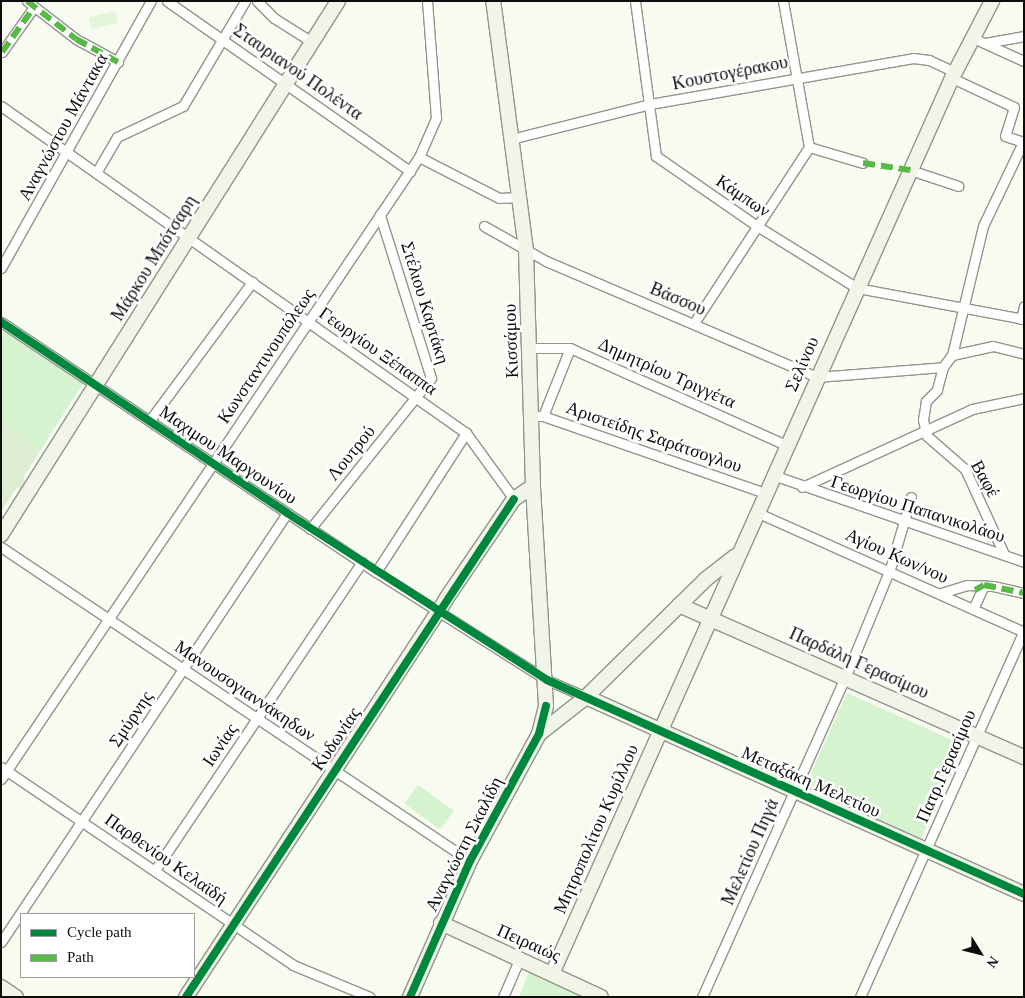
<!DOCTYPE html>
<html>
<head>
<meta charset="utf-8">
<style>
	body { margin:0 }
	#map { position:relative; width:1025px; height:998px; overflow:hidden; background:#f8fbf0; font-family:Georgia,serif }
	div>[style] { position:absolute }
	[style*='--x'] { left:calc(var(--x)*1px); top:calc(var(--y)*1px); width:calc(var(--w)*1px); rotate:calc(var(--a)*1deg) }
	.green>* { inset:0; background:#d4f3ce; transform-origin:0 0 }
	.cemetery>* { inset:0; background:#dcedd3 }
	.pitch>* { inset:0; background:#e1f6d9; transform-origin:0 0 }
	.roads { filter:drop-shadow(1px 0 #93948f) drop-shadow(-1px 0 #93948f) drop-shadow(0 1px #93948f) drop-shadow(0 -1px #93948f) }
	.street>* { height:9px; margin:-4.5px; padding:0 4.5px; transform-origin:4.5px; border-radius:4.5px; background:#fefefd }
	.secondary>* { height:14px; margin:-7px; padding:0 7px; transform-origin:7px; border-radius:7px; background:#f0f5e8 }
	.quiet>* { height:6px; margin-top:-3px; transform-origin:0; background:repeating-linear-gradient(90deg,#58b947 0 12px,transparent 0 18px) }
	.cycleway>* { height:8px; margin:-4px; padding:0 4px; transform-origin:4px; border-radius:4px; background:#00873e }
	span { translate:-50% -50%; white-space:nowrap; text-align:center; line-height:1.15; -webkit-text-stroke:5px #fff; paint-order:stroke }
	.street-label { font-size:18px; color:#0d0d0d }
	.frame { position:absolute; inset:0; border:2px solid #0d0d0d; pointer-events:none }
	.legend { position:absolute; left:20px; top:913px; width:175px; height:65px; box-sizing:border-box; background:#fff; border:1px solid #9e9e9e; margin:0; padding:6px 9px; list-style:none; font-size:15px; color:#0d0d0d }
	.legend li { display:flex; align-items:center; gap:10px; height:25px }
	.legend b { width:25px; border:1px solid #9e9e9e }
	.north { position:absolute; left:955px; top:928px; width:50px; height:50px; -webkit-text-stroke:4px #fff; paint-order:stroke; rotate:126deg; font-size:14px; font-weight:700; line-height:20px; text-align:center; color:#0d0d0d }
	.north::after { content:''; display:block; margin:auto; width:18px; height:22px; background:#0d0d0d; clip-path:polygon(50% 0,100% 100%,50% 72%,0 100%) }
</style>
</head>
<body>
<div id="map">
	<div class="green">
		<div style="clip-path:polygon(5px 330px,84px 382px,40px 451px,1px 424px,1px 335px)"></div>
		<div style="left:847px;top:693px;width:127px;height:107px;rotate:24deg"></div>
		<div style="left:418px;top:785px;width:44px;height:23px;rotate:36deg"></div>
		<div style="clip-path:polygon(529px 972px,584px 997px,519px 997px)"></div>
	</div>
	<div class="cemetery">
		<div style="clip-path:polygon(1px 424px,40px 451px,23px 478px,27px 482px,22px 490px,17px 487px,1px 512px)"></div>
	</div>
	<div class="pitch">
		<div style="left:115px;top:11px;width:12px;height:27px;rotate:76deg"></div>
	</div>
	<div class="roads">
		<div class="street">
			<div style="--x:27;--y:1;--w:62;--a:37.8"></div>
			<div style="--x:76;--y:39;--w:48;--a:28.7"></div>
			<div style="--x:167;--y:1;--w:297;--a:35"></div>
			<div style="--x:257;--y:1;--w:24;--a:45"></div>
			<div style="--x:274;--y:18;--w:45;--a:32.3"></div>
			<div style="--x:635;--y:1;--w:156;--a:82.3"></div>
			<div style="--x:656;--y:156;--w:123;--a:34.7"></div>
			<div style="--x:757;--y:226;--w:118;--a:31.8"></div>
			<div style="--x:857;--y:288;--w:170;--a:10.5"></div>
			<div style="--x:973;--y:38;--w:56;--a:24.3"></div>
			<div style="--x:985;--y:43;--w:40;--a:-10"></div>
			<div style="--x:2;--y:52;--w:55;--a:-54.6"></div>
			<div style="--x:952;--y:78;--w:68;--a:25.1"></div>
			<div style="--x:1014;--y:107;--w:30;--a:107"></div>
			<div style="--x:1005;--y:136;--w:19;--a:18"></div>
			<div style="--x:1023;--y:142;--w:93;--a:115.5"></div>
			<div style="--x:983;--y:226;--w:133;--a:103.5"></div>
			<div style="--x:952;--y:355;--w:15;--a:127"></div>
			<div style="--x:943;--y:367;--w:24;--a:105"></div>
			<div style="--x:937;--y:390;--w:16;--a:135"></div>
			<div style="--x:926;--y:401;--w:19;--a:99"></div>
			<div style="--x:923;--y:420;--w:16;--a:76"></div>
			<div style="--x:927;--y:436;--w:50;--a:41"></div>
			<div style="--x:965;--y:469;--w:94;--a:65.4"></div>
			<div style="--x:1;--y:106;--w:568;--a:35.12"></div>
			<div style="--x:466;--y:433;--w:82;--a:54"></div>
			<div style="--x:511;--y:139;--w:143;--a:-14.1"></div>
			<div style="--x:650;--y:104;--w:267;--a:-9.9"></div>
			<div style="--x:913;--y:58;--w:16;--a:7"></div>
			<div style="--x:929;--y:60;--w:29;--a:25"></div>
			<div style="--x:809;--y:147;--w:56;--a:16.5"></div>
			<div style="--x:419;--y:157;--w:90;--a:27.1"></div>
			<div style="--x:499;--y:198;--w:20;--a:-3"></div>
			<div style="--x:910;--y:170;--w:51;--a:18.4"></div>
			<div style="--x:96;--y:173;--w:42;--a:-59.7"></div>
			<div style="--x:117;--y:137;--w:73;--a:-25.2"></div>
			<div style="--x:183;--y:106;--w:122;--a:-59.4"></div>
			<div style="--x:484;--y:226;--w:71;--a:29.4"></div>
			<div style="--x:546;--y:261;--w:295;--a:23.2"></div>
			<div style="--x:817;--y:377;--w:126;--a:-4.5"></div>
			<div style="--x:1;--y:268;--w:306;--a:-60.7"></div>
			<div style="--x:1021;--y:319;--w:13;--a:-77"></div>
			<div style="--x:1;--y:322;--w:451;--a:33.7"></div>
			<div style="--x:376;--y:572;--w:202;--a:32.3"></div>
			<div style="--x:547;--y:680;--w:43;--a:23.6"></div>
			<div style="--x:694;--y:323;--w:210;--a:-56.8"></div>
			<div style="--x:809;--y:147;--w:148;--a:-100.1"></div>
			<div style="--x:530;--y:348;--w:40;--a:0"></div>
			<div style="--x:570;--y:348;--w:237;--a:24.2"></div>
			<div style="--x:952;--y:355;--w:42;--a:-12.4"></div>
			<div style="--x:993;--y:346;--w:32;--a:14"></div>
			<div style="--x:531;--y:416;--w:12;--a:0"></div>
			<div style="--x:543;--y:416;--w:235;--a:19.1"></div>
			<div style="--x:543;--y:416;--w:73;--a:-68.3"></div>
			<div style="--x:150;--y:420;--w:172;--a:-53.5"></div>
			<div style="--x:773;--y:475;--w:266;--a:19.1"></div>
			<div style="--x:802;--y:487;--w:187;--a:-24.6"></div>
			<div style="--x:972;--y:409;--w:53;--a:-11.9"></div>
			<div style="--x:756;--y:512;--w:294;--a:24.1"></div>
			<div style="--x:310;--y:529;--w:193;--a:-51.3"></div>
			<div style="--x:431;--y:378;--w:171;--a:-107.4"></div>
			<div style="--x:1;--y:547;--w:564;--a:33.8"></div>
			<div style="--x:376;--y:572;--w:166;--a:-57.1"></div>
			<div style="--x:941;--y:593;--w:27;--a:-17"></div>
			<div style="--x:967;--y:585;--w:26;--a:2"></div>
			<div style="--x:993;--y:586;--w:32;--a:13"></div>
			<div style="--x:973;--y:609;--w:26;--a:-65"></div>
			<div style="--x:1;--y:767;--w:353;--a:34.1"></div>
			<div style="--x:293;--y:965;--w:83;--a:22.6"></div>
			<div style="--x:1;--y:779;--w:749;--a:-56.1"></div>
			<div style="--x:419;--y:157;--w:43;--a:-66.4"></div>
			<div style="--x:436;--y:118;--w:116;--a:-94.4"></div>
			<div style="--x:155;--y:870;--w:371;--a:-56.1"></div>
			<div style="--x:1;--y:942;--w:516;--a:-56.31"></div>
			<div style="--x:503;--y:997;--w:40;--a:-66.6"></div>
			<div style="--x:702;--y:997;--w:350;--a:-65.9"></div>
			<div style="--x:845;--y:678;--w:118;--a:-67.6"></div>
			<div style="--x:890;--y:569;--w:75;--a:-73.7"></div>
			<div style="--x:860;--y:997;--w:402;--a:-65.9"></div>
		</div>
		<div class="secondary">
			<div style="--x:1;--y:535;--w:631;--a:-57.74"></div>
			<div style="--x:679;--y:605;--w:377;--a:23.8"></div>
			<div style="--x:586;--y:697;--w:480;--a:24.2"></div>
			<div style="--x:539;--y:734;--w:60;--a:-38.2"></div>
			<div style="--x:586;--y:697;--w:168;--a:-44.5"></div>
			<div style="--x:706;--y:579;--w:37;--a:-38"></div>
			<div style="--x:441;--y:923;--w:176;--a:24.8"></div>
			<div style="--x:552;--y:974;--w:981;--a:-65.94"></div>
			<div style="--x:952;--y:78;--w:87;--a:-62.5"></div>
			<div style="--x:1;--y:987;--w:18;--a:34"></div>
			<div style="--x:186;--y:997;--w:475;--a:-56.8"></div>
			<div style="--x:446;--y:599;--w:121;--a:-55.8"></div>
			<div style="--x:514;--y:499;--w:23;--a:-34"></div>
			<div style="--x:410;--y:997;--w:149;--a:-66.2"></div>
			<div style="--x:470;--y:861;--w:145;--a:-61.5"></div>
			<div style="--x:539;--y:734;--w:29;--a:-76"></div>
			<div style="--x:546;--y:706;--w:220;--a:-93.4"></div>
			<div style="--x:533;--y:486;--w:236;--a:-91.7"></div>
			<div style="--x:526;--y:250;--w:251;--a:-97.5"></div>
		</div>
	</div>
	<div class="quiet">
		<div style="--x:27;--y:1;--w:62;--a:37.8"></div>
		<div style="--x:76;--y:39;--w:48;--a:28.7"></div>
		<div style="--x:2;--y:52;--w:55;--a:-54.6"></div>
		<div style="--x:863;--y:163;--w:48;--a:8.5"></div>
		<div style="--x:975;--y:590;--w:10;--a:-29"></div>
		<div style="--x:984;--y:585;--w:41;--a:11.3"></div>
	</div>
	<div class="cycleway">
		<div style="--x:1;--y:322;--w:344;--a:33.7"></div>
		<div style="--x:287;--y:513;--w:309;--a:32.7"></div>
		<div style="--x:547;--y:680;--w:523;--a:24.16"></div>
		<div style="--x:186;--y:997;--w:596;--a:-56.63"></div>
		<div style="--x:410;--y:997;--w:149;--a:-66.2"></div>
		<div style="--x:470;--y:861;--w:145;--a:-61.5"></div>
		<div style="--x:539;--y:734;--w:29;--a:-76"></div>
	</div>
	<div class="street-label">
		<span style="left:298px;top:72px;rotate:35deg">Σταυριανού Πολέντα</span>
		<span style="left:730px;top:73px;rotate:-11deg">Κουστογέρακου</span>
		<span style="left:63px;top:127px;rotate:-61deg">Αναγνώστου Μάντακα</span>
		<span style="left:743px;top:196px;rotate:34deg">Κάμπων</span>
		<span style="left:154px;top:258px;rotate:-58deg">Μάρκου Μπότσαρη</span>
		<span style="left:678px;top:299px;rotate:23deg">Βάσσου</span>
		<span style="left:425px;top:303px;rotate:73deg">Στέλιου Καρτάκη</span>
		<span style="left:511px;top:341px;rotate:-92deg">Κισσάμου</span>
		<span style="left:378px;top:351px;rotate:35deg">Γεωργίου Ξέπαππα</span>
		<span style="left:266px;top:356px;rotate:-56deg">Κωνσταντινουπόλεως</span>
		<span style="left:802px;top:364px;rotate:-66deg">Σελίνου</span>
		<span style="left:667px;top:373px;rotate:24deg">Δημητρίου Τριγγέτα</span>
		<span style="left:654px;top:437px;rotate:19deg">Αριστείδης Σαράτσογλου</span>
		<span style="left:351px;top:453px;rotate:-51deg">Λουτρού</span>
		<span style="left:228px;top:455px;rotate:34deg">Μαχιμου Mαργουνίου</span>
		<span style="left:985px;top:479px;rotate:61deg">Βαφέ</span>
		<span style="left:918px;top:509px;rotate:18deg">Γεωργίου Παπανικολάου</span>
		<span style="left:897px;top:556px;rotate:24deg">Αγίου Κων/νου</span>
		<span style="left:859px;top:663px;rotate:24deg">Παρδάλη Γερασίμου</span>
		<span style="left:245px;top:691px;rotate:34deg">Μανουσογιαννάκηδων</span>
		<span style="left:131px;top:719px;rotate:-56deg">Σμύρνης</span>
		<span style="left:336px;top:739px;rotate:-56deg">Κυδωνίας</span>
		<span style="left:220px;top:745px;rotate:-56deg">Ιωνίας</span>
		<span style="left:946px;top:766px;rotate:-66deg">Πατρ.Γερασίμου</span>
		<span style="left:811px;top:782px;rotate:24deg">Μεταξάκη Μελετίου</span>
		<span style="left:596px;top:829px;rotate:-66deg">Μητροπολίτου Κυρίλλου</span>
		<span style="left:464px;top:844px;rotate:-63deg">Αναγνώστη Σκαλίδη</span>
		<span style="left:750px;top:852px;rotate:-66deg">Μελετίου Πηγά</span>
		<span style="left:166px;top:859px;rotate:35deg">Παρθενίου Κελαϊδή</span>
		<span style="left:529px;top:943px;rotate:24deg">Πειραιώς</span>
	</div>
	<div class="frame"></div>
	<ul class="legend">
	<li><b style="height:6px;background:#00873e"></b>Cycle path</li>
	<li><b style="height:6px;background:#58b947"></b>Path</li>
	</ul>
	<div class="north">N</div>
</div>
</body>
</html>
